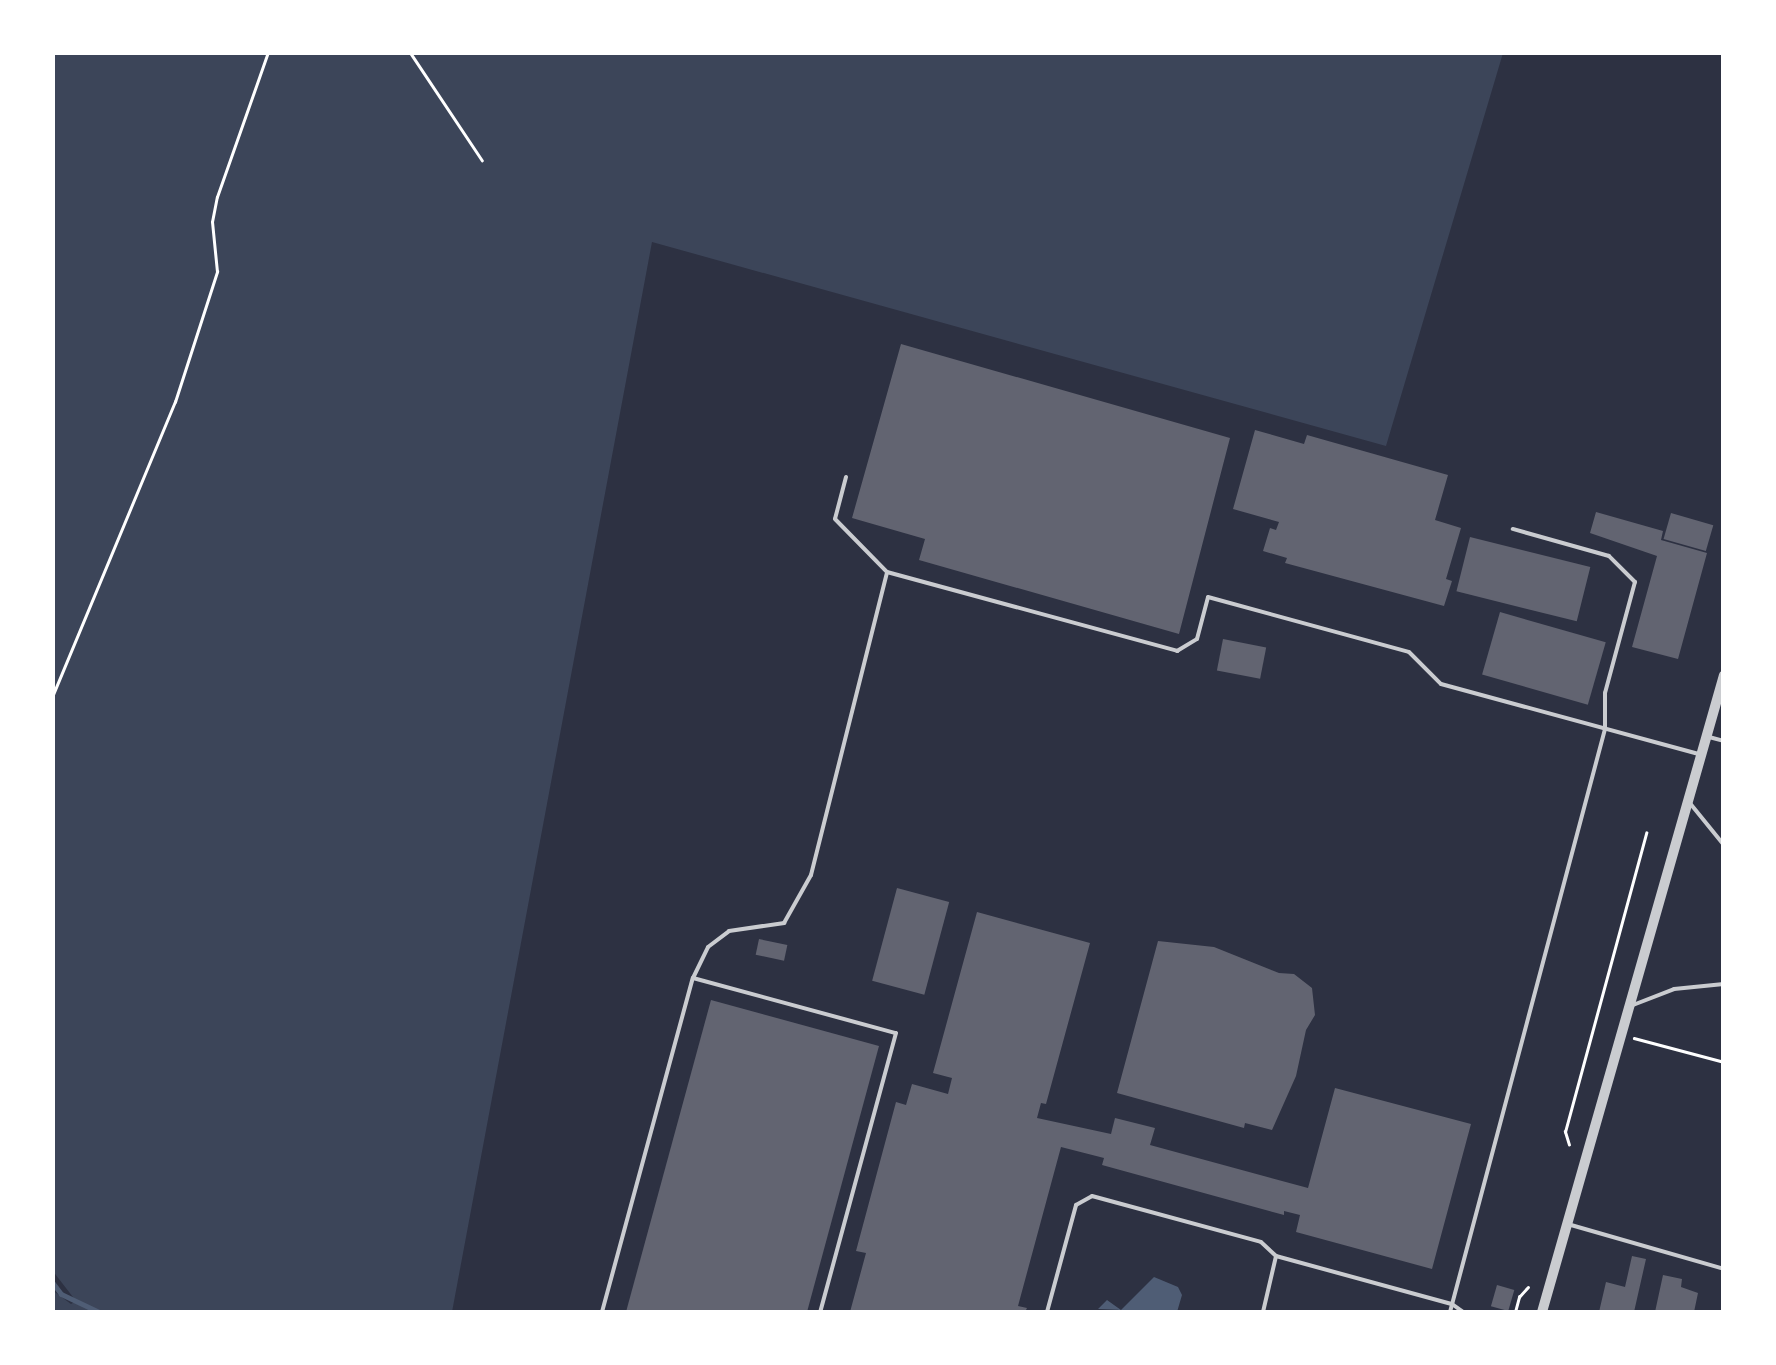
<!DOCTYPE html>
<html>
<head>
<meta charset="utf-8">
<style>
	body { margin:0 }
	#map { position:relative; width:1776px; height:1365px; overflow:hidden; background:#2d3142; font-family:"IBM Plex Sans",sans-serif }
	div>[style] { position:absolute }
	[style*='--x'] { left:calc(var(--x)*1px); top:calc(var(--y)*1px); width:calc(var(--w)*1px); rotate:calc(var(--a)*1deg) }
	.green>* { inset:0; background:#3c4559 }
	.water>* { inset:0; background:#4f5d75 }
	.stream>* { height:5px; margin:-2.5px; padding:0 2.5px; transform-origin:2.5px; border-radius:2.5px; background:#4f5d75 }
	.building>* { inset:0; background:#626471; transform-origin:0 0 }
	.path>* { height:2.5px; margin:-1.25px; padding:0 1.25px; transform-origin:1.25px; border-radius:1.25px; background:#fff }
	.service>* { height:4px; margin:-2px; padding:0 2px; transform-origin:2px; border-radius:2px; background:#caccd0 }
	.tertiary>* { height:10px; margin:-5px; padding:0 5px; transform-origin:5px; border-radius:5px; background:#caccd0 }
	span { translate:-50% -50%; white-space:nowrap; text-align:center; line-height:1.15; -webkit-text-stroke:8px #fff; paint-order:stroke }
	.frame { position:absolute; inset:0; border:55px solid #fff; pointer-events:none }
</style>
</head>
<body>
<div id="map">
	<div class="green">
		<div style="clip-path:polygon(53px 53px,1503px 53px,1386px 446px,652px 242px,452px 1312px,53px 1312px,52px 1290px,71px 1304px,76px 1301px,52px 1270px)"></div>
	</div>
	<div class="water">
		<div style="clip-path:polygon(1154px 1277px,1178px 1287px,1182px 1295px,1177px 1312px,1098px 1309px,1107px 1300px,1121px 1310px)"></div>
	</div>
	<div class="stream">
		<div style="--x:52;--y:1282;--w:15;--a:53"></div>
		<div style="--x:61;--y:1294;--w:42;--a:25.3"></div>
	</div>
	<div class="building">
		<div style="clip-path:polygon(901px 344px,1230px 438px,1179px 634px,919px 560px,925px 539px,852px 518px)"></div>
		<div style="clip-path:polygon(1255px 430px,1304px 444px,1307px 435px,1448px 475px,1435px 520px,1461px 528px,1446px 579px,1452px 581px,1444px 606px,1285px 563px,1287px 558px,1263px 551px,1270px 528px,1276px 530px,1279px 522px,1233px 509px)"></div>
		<div style="clip-path:polygon(1596px 512px,1663px 531px,1661px 540px,1707px 553px,1678px 659px,1632px 647px,1657px 556px,1590px 533px)"></div>
		<div style="left:1671px;top:513px;width:44px;height:27px;rotate:16deg"></div>
		<div style="left:1470px;top:537px;width:124px;height:56px;rotate:14deg"></div>
		<div style="left:1500px;top:612px;width:110px;height:65px;rotate:16deg"></div>
		<div style="left:1223px;top:639px;width:44px;height:32px;rotate:11deg"></div>
		<div style="left:897px;top:888px;width:54px;height:96px;rotate:15deg"></div>
		<div style="clip-path:polygon(977px 912px,1090px 943px,1046px 1104px,1041px 1103px,1037px 1118px,1111px 1134px,1115px 1118px,1155px 1128px,1150px 1145px,1308px 1188px,1335px 1088px,1471px 1124px,1432px 1269px,1296px 1232px,1300px 1215px,1284px 1211px,1284px 1215px,1102px 1165px,1104px 1158px,1061px 1147px,1018px 1306px,1027px 1308px,1025px 1312px,850px 1312px,866px 1253px,856px 1251px,896px 1102px,906px 1105px,912px 1084px,948px 1094px,952px 1078px,933px 1073px)"></div>
		<div style="left:759px;top:939px;width:29px;height:16px;rotate:12deg"></div>
		<div style="clip-path:polygon(1158px 941px,1214px 947px,1279px 973px,1294px 974px,1312px 988px,1315px 1015px,1306px 1030px,1296px 1076px,1272px 1130px,1245px 1123px,1244px 1128px,1117px 1093px)"></div>
		<div style="clip-path:polygon(711px 1000px,879px 1046px,807px 1312px,626px 1312px)"></div>
		<div style="clip-path:polygon(1632px 1256px,1646px 1259px,1634px 1312px,1599px 1312px,1606px 1282px,1625px 1287px)"></div>
		<div style="clip-path:polygon(1663px 1275px,1682px 1279px,1681px 1287px,1698px 1293px,1694px 1312px,1655px 1312px)"></div>
		<div style="left:1497px;top:1285px;width:18px;height:22px;rotate:16deg"></div>
	</div>
	<div class="path">
		<div style="--x:410;--y:52;--w:130;--a:56.3"></div>
		<div style="--x:52;--y:697;--w:320;--a:-67.4"></div>
		<div style="--x:175;--y:402;--w:137;--a:-72.1"></div>
		<div style="--x:217;--y:272;--w:50;--a:-95.7"></div>
		<div style="--x:212;--y:222;--w:25;--a:-79"></div>
		<div style="--x:217;--y:197;--w:154;--a:-70.6"></div>
		<div style="--x:1634;--y:1038;--w:93;--a:14.9"></div>
		<div style="--x:1569;--y:1145;--w:14;--a:-107"></div>
		<div style="--x:1565;--y:1132;--w:310;--a:-74.8"></div>
		<div style="--x:1515;--y:1312;--w:16;--a:-75"></div>
		<div style="--x:1519;--y:1297;--w:13;--a:-48"></div>
	</div>
	<div class="service">
		<div style="--x:846;--y:477;--w:43;--a:104.7"></div>
		<div style="--x:835;--y:519;--w:74;--a:45.5"></div>
		<div style="--x:887;--y:572;--w:301;--a:15.2"></div>
		<div style="--x:1177;--y:651;--w:23;--a:-31"></div>
		<div style="--x:1197;--y:639;--w:43;--a:-75.3"></div>
		<div style="--x:1208;--y:597;--w:208;--a:15.3"></div>
		<div style="--x:1409;--y:652;--w:45;--a:45"></div>
		<div style="--x:1441;--y:684;--w:267;--a:15.2"></div>
		<div style="--x:1709;--y:737;--w:16;--a:15"></div>
		<div style="--x:1689;--y:802;--w:55;--a:50.9"></div>
		<div style="--x:693;--y:978;--w:34;--a:-64"></div>
		<div style="--x:708;--y:947;--w:26;--a:-37"></div>
		<div style="--x:729;--y:931;--w:56;--a:-8.3"></div>
		<div style="--x:784;--y:923;--w:55;--a:-60.6"></div>
		<div style="--x:811;--y:875;--w:312;--a:-75.9"></div>
		<div style="--x:1633;--y:1005;--w:44;--a:-21.3"></div>
		<div style="--x:1674;--y:989;--w:50;--a:-5.7"></div>
		<div style="--x:1571;--y:1225;--w:159;--a:16"></div>
		<div style="--x:602;--y:1312;--w:346;--a:-74.8"></div>
		<div style="--x:693;--y:978;--w:210;--a:15.2"></div>
		<div style="--x:896;--y:1033;--w:289;--a:105.2"></div>
		<div style="--x:1047;--y:1312;--w:111;--a:-74.8"></div>
		<div style="--x:1076;--y:1205;--w:18;--a:-29"></div>
		<div style="--x:1092;--y:1196;--w:175;--a:15.2"></div>
		<div style="--x:1261;--y:1242;--w:21;--a:43"></div>
		<div style="--x:1276;--y:1256;--w:182;--a:15.3"></div>
		<div style="--x:1452;--y:1304;--w:14;--a:36"></div>
		<div style="--x:1263;--y:1312;--w:57;--a:-76.9"></div>
		<div style="--x:1450;--y:1312;--w:603;--a:-75.11"></div>
		<div style="--x:1605;--y:729;--w:36;--a:-90"></div>
		<div style="--x:1605;--y:693;--w:115;--a:-74.9"></div>
		<div style="--x:1635;--y:582;--w:37;--a:-135"></div>
		<div style="--x:1609;--y:556;--w:100;--a:-164.3"></div>
	</div>
	<div class="tertiary">
		<div style="--x:1542;--y:1312;--w:662;--a:-74.05"></div>
	</div>
	<div class="frame"></div>
</div>
</body>
</html>
